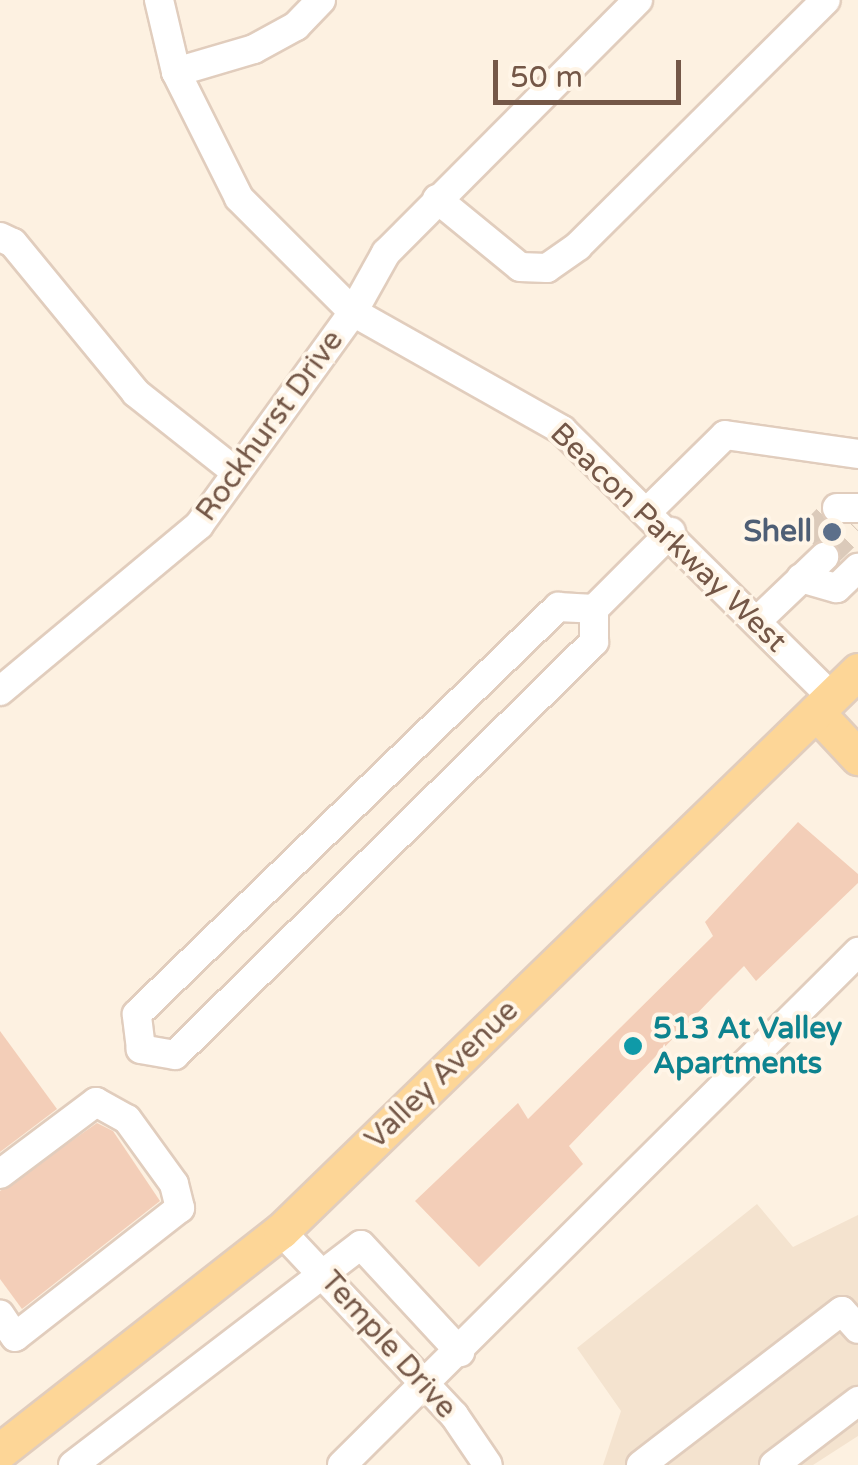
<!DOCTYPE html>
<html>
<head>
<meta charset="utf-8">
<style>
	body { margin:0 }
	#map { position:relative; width:858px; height:1465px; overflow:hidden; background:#fdf1e1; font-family:"Varela Round",sans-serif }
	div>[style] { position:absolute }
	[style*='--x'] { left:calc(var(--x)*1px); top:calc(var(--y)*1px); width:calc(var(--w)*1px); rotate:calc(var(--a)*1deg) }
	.residential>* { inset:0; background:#f4e3cf }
	.building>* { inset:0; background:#f3ceb8 }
	.minor-tunnel>* { height:28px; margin-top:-14px; transform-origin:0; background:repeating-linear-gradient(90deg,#dbcaba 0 28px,transparent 0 42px) }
	.roads { filter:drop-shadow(2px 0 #e1cdbd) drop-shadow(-2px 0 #e1cdbd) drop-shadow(0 2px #e1cdbd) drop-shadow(0 -2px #e1cdbd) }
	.minor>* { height:28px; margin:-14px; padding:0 14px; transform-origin:14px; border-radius:14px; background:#fff }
	.major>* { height:35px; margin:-17.5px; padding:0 17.5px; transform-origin:17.5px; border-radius:17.5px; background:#fdd697 }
	.dots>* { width:28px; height:28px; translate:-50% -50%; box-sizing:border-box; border:5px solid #fff5e7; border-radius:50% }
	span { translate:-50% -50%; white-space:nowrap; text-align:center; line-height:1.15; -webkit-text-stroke:8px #fff5e7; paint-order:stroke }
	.street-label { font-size:30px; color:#745747 }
	.service-label { font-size:30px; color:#4e5e75; font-weight:700 }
	.right { translate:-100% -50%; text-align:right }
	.culture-label { font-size:30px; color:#0d838f; font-weight:700 }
	.left { translate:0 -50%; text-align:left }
	.scale { position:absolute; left:493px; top:60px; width:188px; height:45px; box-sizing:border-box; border:5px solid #745747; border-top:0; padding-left:12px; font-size:30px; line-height:35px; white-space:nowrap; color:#745747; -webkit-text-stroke:8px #fff5e7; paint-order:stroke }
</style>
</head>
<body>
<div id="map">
	<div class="residential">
		<div style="clip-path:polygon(757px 1204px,793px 1247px,858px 1215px,858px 1436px,813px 1465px,603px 1465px,621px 1411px,577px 1348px)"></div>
	</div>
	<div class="building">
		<div style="clip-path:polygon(798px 822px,858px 874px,858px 883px,756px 981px,744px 966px,713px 997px,569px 1146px,583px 1164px,479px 1267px,415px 1201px,518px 1103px,528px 1119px,713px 936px,705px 922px)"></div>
		<div style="clip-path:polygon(0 1031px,57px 1109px,0 1152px)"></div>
		<div style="clip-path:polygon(97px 1123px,113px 1131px,160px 1201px,22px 1309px,0 1279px,0 1191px)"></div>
	</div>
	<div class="minor-tunnel">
		<div style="--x:807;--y:539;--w:43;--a:-45.9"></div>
		<div style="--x:824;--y:557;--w:43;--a:-44.1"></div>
	</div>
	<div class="roads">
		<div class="minor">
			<div style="--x:159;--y:0;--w:74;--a:76.7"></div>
			<div style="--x:176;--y:72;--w:141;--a:63.4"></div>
			<div style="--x:239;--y:198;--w:161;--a:45"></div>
			<div style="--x:353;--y:312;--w:240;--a:29.4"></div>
			<div style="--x:562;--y:430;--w:380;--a:44.7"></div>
			<div style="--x:176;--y:72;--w:81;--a:-16.4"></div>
			<div style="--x:254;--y:49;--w:48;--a:-28.7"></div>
			<div style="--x:296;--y:26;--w:36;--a:-46"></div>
			<div style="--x:437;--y:199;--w:107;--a:39.3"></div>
			<div style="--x:520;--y:267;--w:27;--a:2"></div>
			<div style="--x:547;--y:268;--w:38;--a:-35"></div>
			<div style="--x:578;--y:246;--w:349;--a:-44.8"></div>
			<div style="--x:0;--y:237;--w:14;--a:25"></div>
			<div style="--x:13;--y:243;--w:194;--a:50.6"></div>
			<div style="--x:136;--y:393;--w:127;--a:38.3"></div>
			<div style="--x:837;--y:508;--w:21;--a:0"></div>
			<div style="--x:648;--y:511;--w:108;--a:-44.6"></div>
			<div style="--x:725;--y:435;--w:134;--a:8.1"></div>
			<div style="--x:801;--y:578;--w:37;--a:16"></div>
			<div style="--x:837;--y:588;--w:29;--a:-44"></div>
			<div style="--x:558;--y:607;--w:36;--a:3"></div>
			<div style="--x:594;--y:609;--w:33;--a:90"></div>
			<div style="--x:594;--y:642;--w:588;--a:135.41"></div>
			<div style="--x:175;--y:1055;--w:35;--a:-170"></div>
			<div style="--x:141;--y:1049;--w:35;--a:-97"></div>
			<div style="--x:137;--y:1014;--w:586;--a:-44.03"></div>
			<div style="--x:594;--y:609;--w:109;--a:-45"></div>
			<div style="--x:757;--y:621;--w:93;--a:-43.7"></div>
			<div style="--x:0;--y:691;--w:259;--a:-39.8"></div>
			<div style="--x:199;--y:525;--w:263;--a:-54.1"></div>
			<div style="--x:353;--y:312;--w:68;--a:-60.8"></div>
			<div style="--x:386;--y:253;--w:357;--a:-45.1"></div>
			<div style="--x:0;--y:1174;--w:120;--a:-36.9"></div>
			<div style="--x:96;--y:1102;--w:35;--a:29"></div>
			<div style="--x:127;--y:1119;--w:80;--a:54.1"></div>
			<div style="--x:174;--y:1184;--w:25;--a:76"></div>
			<div style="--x:180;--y:1208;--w:209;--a:142"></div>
			<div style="--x:15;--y:1337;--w:27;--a:-124"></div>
			<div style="--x:281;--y:1231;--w:253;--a:46.8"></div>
			<div style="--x:454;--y:1415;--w:60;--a:55.8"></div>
			<div style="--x:73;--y:1465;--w:362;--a:-37.4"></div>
			<div style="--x:361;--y:1245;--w:146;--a:47.2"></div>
			<div style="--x:342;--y:1465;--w:728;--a:-44.83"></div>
			<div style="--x:641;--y:1465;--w:253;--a:-37.5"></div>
			<div style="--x:842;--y:1311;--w:24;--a:48"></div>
			<div style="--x:774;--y:1465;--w:106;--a:-37.3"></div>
		</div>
		<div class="major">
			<div style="--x:816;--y:712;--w:62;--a:47"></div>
			<div style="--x:0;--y:1451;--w:357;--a:-38.1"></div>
			<div style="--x:281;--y:1231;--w:804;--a:-44.14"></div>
		</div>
	</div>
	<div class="dots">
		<div style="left:832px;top:532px;background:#5c6f8a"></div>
		<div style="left:633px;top:1046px;background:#0f9aa8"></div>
	</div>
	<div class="street-label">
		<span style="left:270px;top:426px;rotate:-54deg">Rockhurst Drive</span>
		<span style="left:668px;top:538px;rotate:44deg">Beacon Parkway West</span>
		<span style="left:442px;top:1075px;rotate:-44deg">Valley Avenue</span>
		<span style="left:388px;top:1345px;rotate:48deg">Temple Drive</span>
	</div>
	<div class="service-label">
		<span class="right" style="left:812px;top:532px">Shell</span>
	</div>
	<div class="culture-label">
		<span class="left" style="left:653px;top:1046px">513 At Valley<br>Apartments</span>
	</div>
	<div class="scale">50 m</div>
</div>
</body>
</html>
